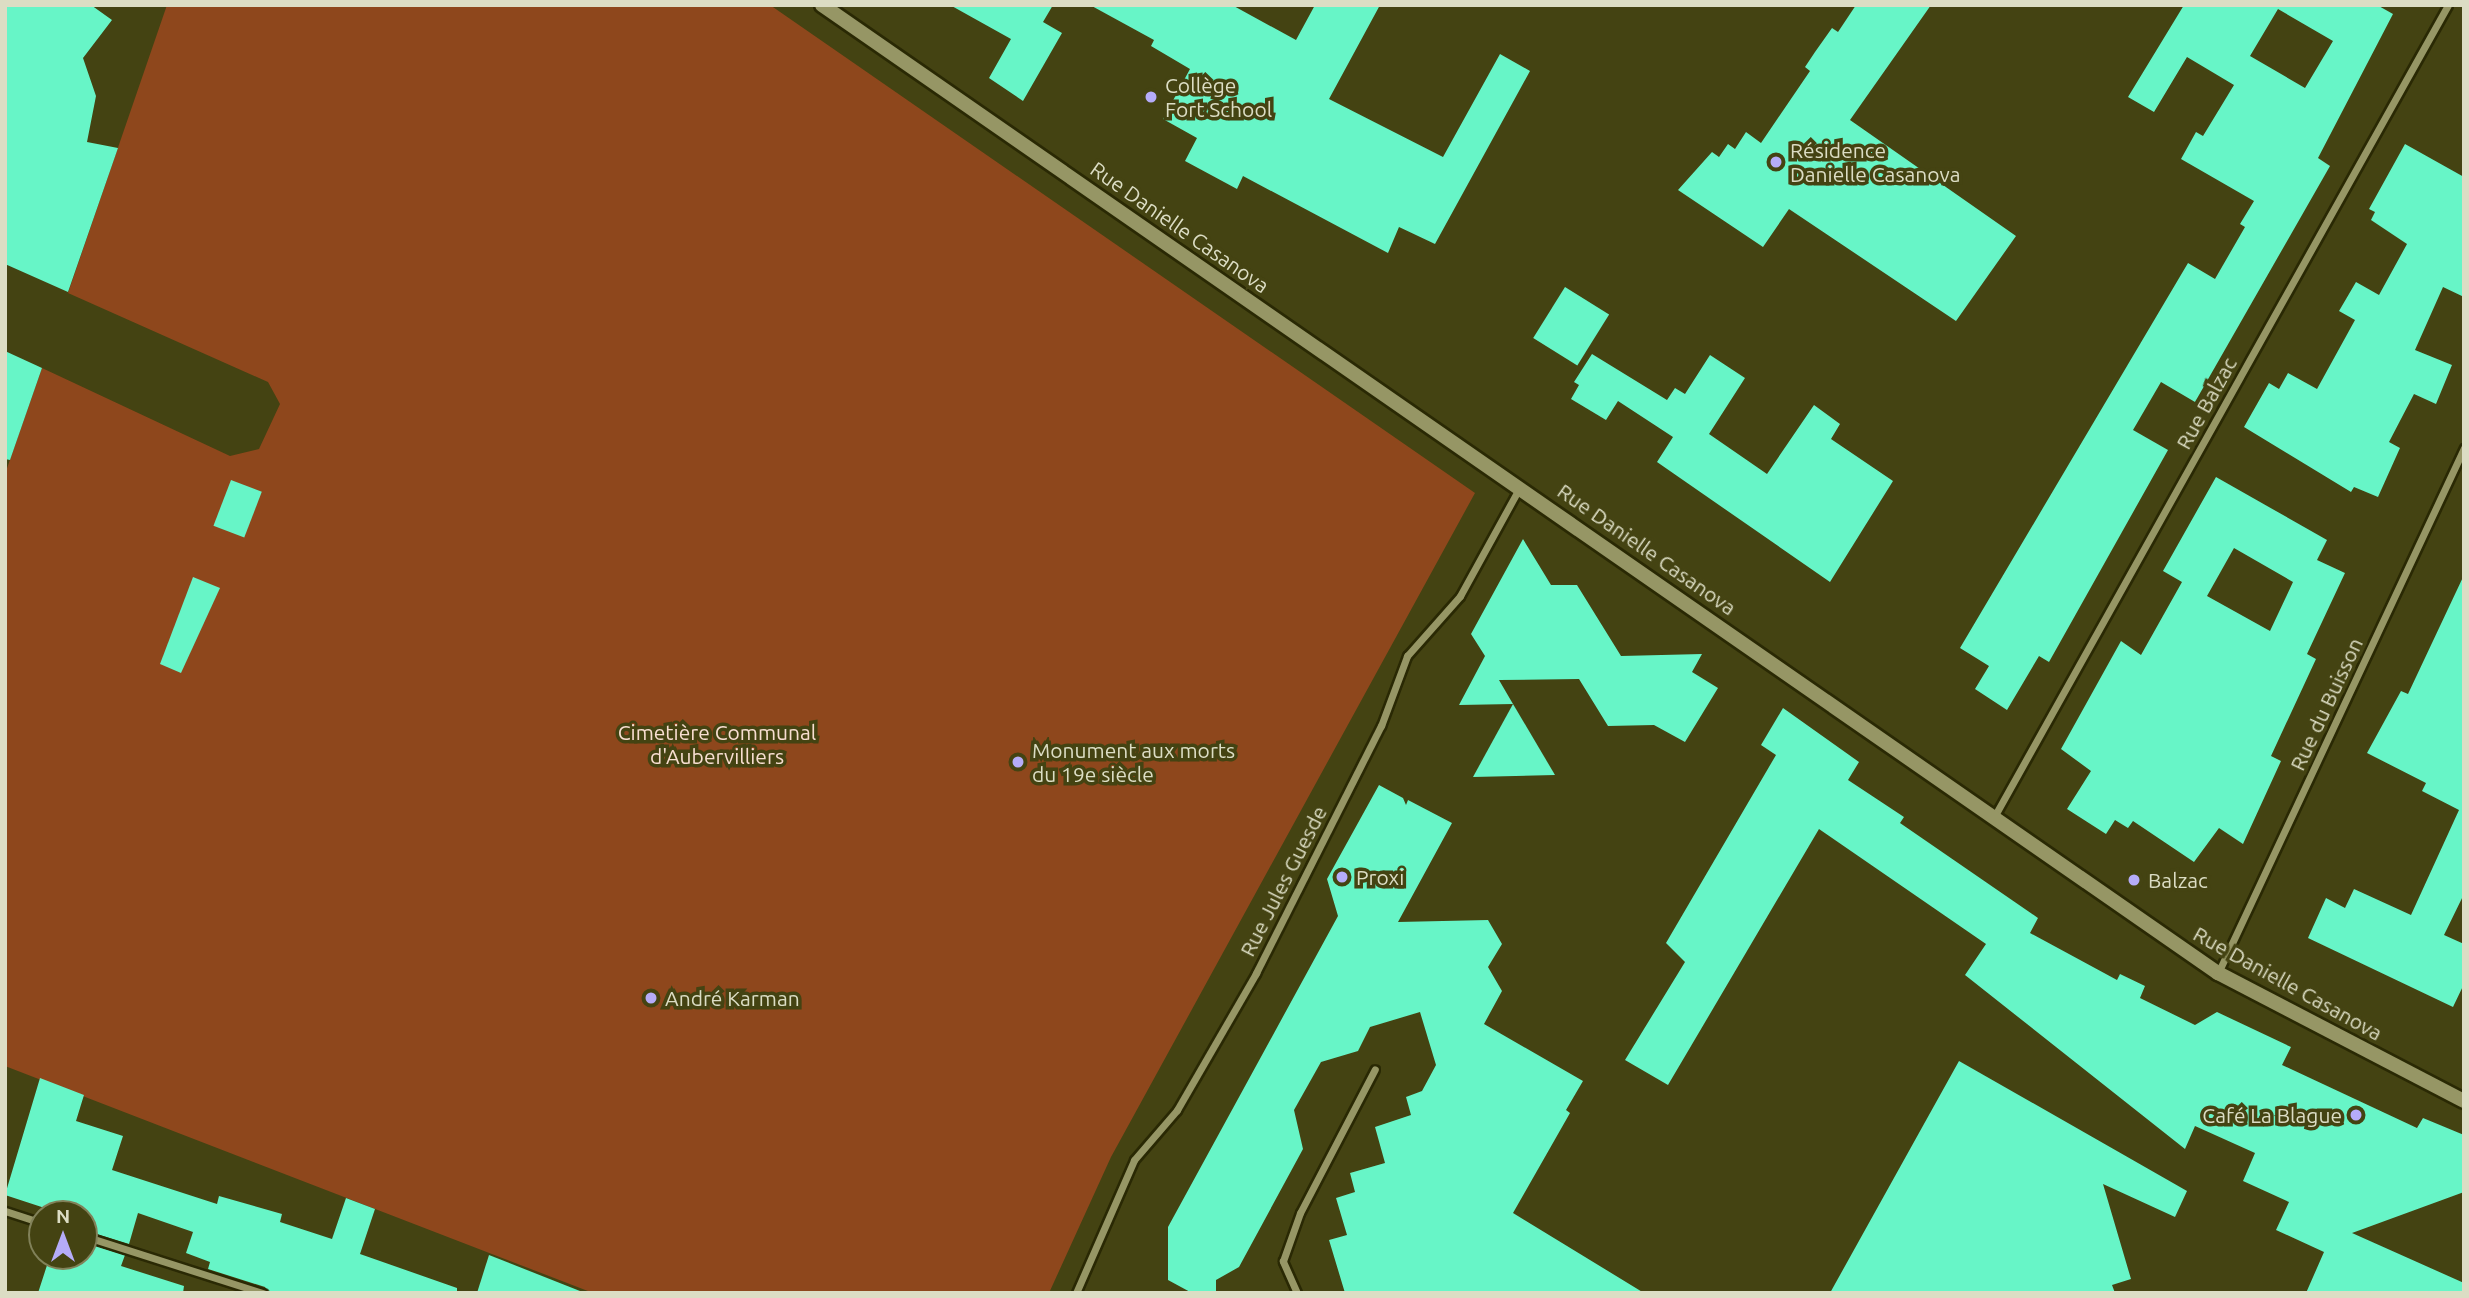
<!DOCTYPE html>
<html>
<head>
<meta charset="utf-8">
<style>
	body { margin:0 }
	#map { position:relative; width:2469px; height:1298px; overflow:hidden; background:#444312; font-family:Ubuntu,sans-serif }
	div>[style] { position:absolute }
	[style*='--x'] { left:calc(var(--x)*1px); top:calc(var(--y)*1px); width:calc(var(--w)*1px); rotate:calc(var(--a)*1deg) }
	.green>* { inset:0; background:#8e471c }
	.building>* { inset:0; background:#67f5c7; transform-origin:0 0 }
	.roads { filter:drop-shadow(2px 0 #2a2904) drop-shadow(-2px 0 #2a2904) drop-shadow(0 2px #2a2904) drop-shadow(0 -2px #2a2904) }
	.street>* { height:7px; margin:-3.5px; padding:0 3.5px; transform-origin:3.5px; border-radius:3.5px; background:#969665 }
	.secondary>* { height:14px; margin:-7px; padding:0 7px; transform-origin:7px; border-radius:7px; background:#969665 }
	.dots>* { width:19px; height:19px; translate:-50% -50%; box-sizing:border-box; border:4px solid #444312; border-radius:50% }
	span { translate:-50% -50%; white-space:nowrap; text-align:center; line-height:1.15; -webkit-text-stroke:7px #444312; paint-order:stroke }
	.poi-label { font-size:21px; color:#dcddc4 }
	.left { translate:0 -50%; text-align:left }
	.right { translate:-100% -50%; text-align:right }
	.street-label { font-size:21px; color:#dcddc4 }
	.park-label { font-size:21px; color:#f8ded1 }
	.frame { position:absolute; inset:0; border:7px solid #dcddc4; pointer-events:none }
	.north { position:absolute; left:28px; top:1200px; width:70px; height:70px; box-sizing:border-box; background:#444312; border:2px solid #818159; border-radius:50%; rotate:0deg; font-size:19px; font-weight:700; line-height:28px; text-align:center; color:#dcddc4 }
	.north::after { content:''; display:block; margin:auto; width:24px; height:32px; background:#b5acf9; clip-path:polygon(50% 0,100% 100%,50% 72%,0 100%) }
</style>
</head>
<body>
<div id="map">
	<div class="green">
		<div style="clip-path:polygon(167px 5px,770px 5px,1475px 493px,1111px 1157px,1049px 1293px,593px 1293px,5px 1066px,5px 474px,42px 368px,230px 456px,259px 449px,280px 404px,268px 382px,68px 293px)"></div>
	</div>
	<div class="building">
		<div style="clip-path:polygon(5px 5px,91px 5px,112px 20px,83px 58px,96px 96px,87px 142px,118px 148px,68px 292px,5px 264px)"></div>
		<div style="clip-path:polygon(950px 5px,1053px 5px,1043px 22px,1062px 33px,1023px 101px,989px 78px,1011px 39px)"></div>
		<div style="clip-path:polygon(1090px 5px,1232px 5px,1296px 40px,1315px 5px,1380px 5px,1329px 99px,1443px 157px,1500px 54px,1530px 71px,1435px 244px,1399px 227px,1388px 253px,1243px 176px,1237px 189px,1185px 161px,1197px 138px,1163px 119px,1190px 69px,1151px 46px,1154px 40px)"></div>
		<div style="clip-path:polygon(1856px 5px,1931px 5px,1850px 120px,2016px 236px,1956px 321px,1789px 209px,1763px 247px,1678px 190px,1712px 152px,1719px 157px,1728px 144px,1735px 149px,1746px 132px,1761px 143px,1810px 71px,1805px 67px,1815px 52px,1832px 28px,1838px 32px)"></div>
		<div style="clip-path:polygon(evenodd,2184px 5px,2377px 5px,2393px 14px,2318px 158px,2330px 166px,2195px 402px,2161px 382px,2133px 430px,2168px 450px,2049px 662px,2039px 656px,2007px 710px,1975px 689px,1989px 666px,1960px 648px,2188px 263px,2215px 279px,2245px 227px,2240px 224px,2254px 201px,2181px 159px,2196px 132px,2203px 136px,2234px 85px,2187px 57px,2154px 112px,2128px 97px,2184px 5px,2278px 9px,2333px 41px,2305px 88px,2250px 56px,2278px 9px)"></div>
		<div style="clip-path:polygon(2405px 144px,2464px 177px,2464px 297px,2443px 287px,2415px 350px,2452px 365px,2436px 404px,2414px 394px,2389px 442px,2400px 448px,2378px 497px,2354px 487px,2351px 492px,2244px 427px,2269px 383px,2279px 389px,2288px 373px,2317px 389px,2355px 320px,2339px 311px,2356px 282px,2379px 295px,2407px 244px,2371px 220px,2375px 212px,2369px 209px)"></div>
		<div style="left:1565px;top:287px;width:52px;height:60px;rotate:32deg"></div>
		<div style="clip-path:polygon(5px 351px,42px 368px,10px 460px,5px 459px)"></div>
		<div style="clip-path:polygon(1592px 354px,1667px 400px,1675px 388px,1685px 394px,1710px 355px,1745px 378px,1709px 434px,1767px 474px,1814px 405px,1840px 424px,1831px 439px,1893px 481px,1830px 582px,1657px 462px,1673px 437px,1618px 401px,1606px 420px,1571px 399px,1579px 385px,1574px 382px)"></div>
		<div style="clip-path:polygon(evenodd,2216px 477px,2327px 540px,2317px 560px,2345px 573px,2307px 654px,2316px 659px,2271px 756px,2281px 761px,2243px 844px,2219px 828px,2194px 862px,2133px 821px,2128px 828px,2115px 820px,2106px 834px,2067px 809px,2091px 771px,2061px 749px,2121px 641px,2141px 655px,2182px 582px,2163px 571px,2216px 477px,2234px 548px,2293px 582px,2270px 631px,2207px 596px,2234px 548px)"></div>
		<div style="left:231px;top:480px;width:33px;height:49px;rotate:21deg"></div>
		<div style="clip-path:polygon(1523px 539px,1551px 585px,1577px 585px,1621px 656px,1702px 654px,1692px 672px,1718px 688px,1685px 742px,1654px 725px,1608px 726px,1579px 679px,1499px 680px,1513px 704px,1459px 705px,1485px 656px,1471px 634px)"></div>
		<div style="clip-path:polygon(2464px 575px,2464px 894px,2444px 935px,2464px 944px,2464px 984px,2453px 1007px,2308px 938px,2326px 898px,2345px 908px,2354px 889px,2411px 915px,2459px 810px,2422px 791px,2426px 783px,2367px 753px,2401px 691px,2408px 694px)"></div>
		<div style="clip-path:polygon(193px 577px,220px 588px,181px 673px,160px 664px)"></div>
		<div style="clip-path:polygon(1513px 704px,1555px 775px,1473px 777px)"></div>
		<div style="clip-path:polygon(1783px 708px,1859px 762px,1848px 780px,1904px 817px,1900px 823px,2038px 918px,2030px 933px,2117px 980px,2120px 974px,2145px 986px,2140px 998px,2195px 1025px,2217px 1012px,2291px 1047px,2282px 1065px,2417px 1128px,2423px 1118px,2464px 1135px,2464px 1192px,2352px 1233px,2464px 1283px,2464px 1293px,2306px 1293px,2324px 1252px,2276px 1230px,2289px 1202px,2243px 1181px,2255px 1153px,2195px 1126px,2185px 1149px,1965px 975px,1986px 944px,1819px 829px,1668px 1085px,1625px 1060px,1685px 962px,1666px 943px,1776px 755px,1761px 745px)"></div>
		<div style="clip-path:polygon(1379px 785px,1403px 798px,1406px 805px,1408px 800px,1452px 823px,1398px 922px,1488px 920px,1502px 944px,1488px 967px,1502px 991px,1484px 1024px,1583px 1081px,1566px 1110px,1570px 1113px,1513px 1213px,1644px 1293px,1345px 1293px,1329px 1240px,1347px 1235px,1336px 1198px,1355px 1192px,1350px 1173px,1385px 1163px,1375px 1127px,1411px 1115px,1406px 1097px,1422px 1091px,1436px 1065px,1420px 1012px,1370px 1027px,1358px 1051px,1321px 1062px,1294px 1110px,1303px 1149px,1239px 1267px,1216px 1280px,1216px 1293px,1192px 1293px,1168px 1280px,1168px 1227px,1338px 916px,1327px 879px)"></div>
		<div style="clip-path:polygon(1959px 1061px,2187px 1191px,2175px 1217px,2103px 1184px,2131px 1279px,2112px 1285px,2115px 1293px,1830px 1293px)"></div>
		<div style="clip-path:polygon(40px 1078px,84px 1095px,76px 1121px,123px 1136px,112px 1170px,217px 1204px,219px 1196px,282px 1214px,280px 1222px,332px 1239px,346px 1198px,375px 1209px,360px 1254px,457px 1288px,457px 1293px,269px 1293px,265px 1287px,208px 1269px,210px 1262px,186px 1253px,193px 1232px,138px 1213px,129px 1244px,84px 1230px,84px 1214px,63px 1214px,5px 1195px)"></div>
		<div style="clip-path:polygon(84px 1242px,125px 1255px,121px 1266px,184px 1286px,183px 1293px,38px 1293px,50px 1256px,84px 1256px)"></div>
		<div style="clip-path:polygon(489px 1255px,580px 1291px,579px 1293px,477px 1293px)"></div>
	</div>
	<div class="roads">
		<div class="street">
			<div style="--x:1994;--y:817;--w:930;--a:-60.79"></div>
			<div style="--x:2218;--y:973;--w:580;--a:-64.89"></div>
			<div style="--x:5;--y:1211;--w:39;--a:18"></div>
			<div style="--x:84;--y:1236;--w:188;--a:17.7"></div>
			<div style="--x:1076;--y:1293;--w:145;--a:-66.4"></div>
			<div style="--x:1134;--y:1160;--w:66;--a:-49.3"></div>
			<div style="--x:1177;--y:1110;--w:158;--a:-60"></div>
			<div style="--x:1256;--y:973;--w:277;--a:-63.2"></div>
			<div style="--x:1381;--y:726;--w:75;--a:-69.6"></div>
			<div style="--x:1407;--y:656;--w:80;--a:-48.5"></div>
			<div style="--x:1460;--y:596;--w:124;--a:-61.2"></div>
			<div style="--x:1297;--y:1293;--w:35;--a:-114"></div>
			<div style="--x:1283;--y:1261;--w:51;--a:-70.5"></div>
			<div style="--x:1300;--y:1213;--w:162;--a:-62.5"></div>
		</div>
		<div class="secondary">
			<div style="--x:822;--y:5;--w:1699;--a:34.74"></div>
			<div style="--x:2218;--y:973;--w:277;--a:27.5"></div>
		</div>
	</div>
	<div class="dots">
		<div style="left:1151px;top:97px;background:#b5acf9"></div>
		<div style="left:1776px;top:162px;background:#b5acf9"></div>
		<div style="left:1018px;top:762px;background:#b5acf9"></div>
		<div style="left:1342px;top:877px;background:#b5acf9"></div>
		<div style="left:2134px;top:880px;background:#b5acf9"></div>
		<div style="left:651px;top:998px;background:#b5acf9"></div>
		<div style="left:2356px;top:1115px;background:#b5acf9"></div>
	</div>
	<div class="poi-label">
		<span class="left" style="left:1165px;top:97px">Collège<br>Fort School</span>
		<span class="left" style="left:1790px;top:162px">Résidence<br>Danielle Casanova</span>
		<span class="left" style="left:1032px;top:762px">Monument aux morts<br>du 19e siècle</span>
		<span class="left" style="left:1356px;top:877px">Proxi</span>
		<span class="left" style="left:2148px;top:880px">Balzac</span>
		<span class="left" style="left:665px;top:998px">André Karman</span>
		<span class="right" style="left:2342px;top:1115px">Café La Blague</span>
	</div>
	<div class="street-label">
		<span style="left:1180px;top:227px;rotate:35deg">Rue Danielle Casanova</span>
		<span style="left:2206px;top:403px;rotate:-61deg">Rue Balzac</span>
		<span style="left:1647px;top:549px;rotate:35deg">Rue Danielle Casanova</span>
		<span style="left:2326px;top:704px;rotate:-65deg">Rue du Buisson</span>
		<span style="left:1283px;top:881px;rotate:-63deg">Rue Jules Guesde</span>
		<span style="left:2288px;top:983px;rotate:29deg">Rue Danielle Casanova</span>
	</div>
	<div class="park-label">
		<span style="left:717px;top:744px">Cimetière Communal<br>d'Aubervilliers</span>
	</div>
	<div class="frame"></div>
	<div class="north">N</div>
</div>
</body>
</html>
